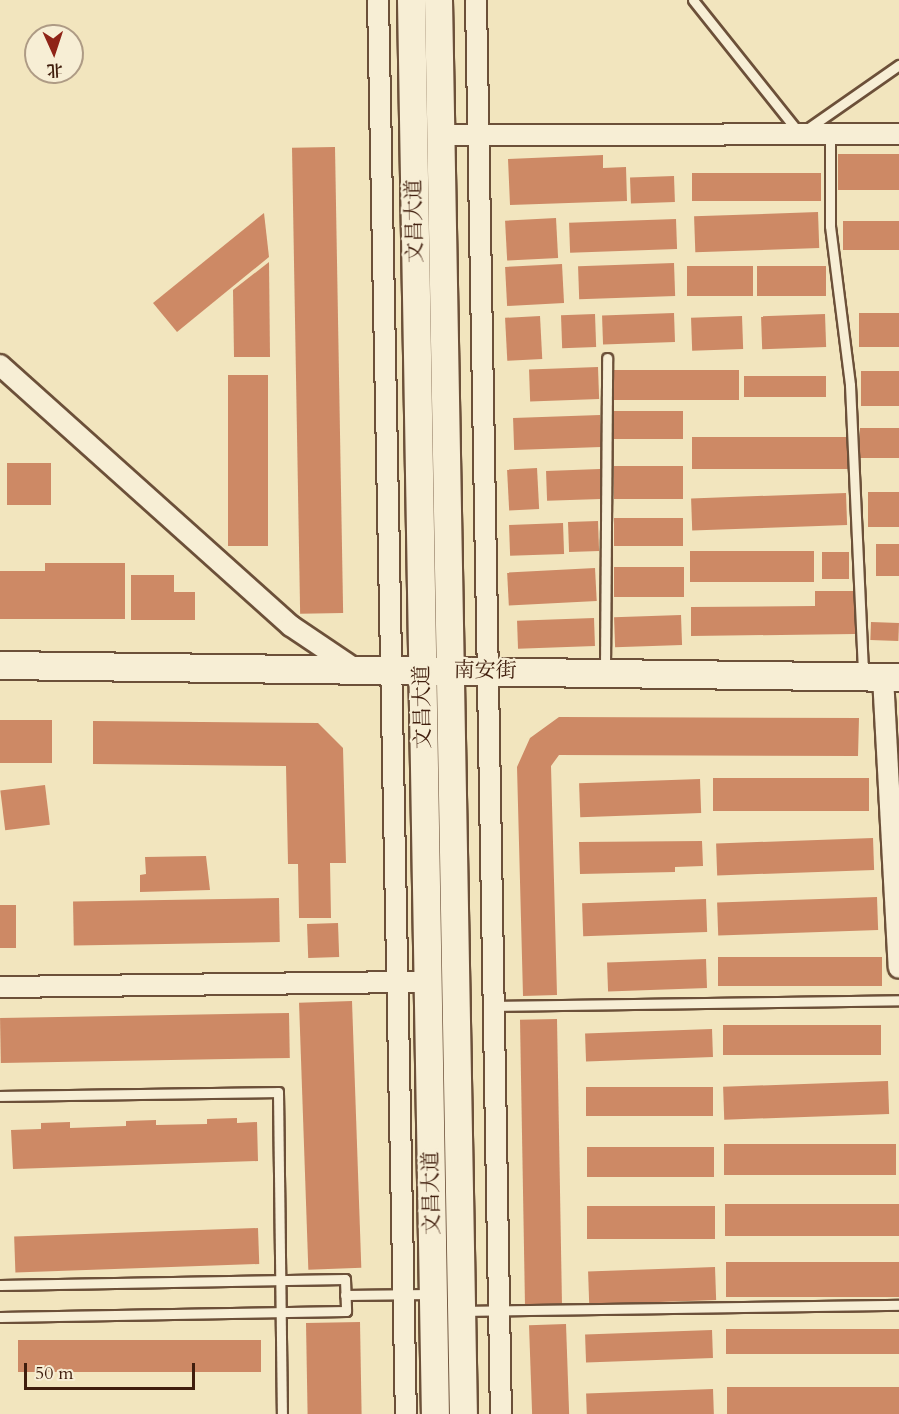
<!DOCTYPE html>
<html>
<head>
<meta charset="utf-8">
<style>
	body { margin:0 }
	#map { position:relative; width:899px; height:1414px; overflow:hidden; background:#f2e5be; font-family:Cardo,"Noto Serif SC",serif }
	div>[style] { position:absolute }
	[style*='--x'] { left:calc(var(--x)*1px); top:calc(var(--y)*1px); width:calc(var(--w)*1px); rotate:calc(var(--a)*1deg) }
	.building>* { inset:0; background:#cd8965; transform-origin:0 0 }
	.roads { filter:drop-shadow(2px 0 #6c5039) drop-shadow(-2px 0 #6c5039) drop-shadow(0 2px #6c5039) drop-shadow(0 -2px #6c5039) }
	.lane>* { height:9px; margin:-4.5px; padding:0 4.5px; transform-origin:4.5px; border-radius:4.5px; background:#f7eed5 }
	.street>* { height:20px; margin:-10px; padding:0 10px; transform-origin:10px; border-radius:10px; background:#f7eed5 }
	.secondary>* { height:27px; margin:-13.5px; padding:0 13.5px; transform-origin:13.5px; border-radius:13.5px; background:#f7eed5 }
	span { translate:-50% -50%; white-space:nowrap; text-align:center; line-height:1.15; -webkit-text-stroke:4.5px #f7eed5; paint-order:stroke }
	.street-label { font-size:21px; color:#401e0d }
	.north { position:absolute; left:24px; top:24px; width:60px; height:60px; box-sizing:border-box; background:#f7eed5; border:2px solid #ae9b85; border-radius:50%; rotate:177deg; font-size:16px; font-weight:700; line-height:24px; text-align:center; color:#401e0d }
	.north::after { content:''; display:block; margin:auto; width:21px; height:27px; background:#8f2418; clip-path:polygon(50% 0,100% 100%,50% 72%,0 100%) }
	.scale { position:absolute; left:24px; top:1363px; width:171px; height:27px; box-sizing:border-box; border:3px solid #401e0d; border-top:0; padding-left:8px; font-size:18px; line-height:21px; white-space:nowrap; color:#401e0d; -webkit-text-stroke:4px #f7eed5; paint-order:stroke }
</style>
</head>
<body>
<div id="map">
	<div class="building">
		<div style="left:335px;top:147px;width:466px;height:43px;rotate:89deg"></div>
		<div style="left:838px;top:154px;width:61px;height:36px"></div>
		<div style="clip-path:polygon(603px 155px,603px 168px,626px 167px,627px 201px,510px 205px,508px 159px)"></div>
		<div style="left:821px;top:173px;width:28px;height:129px;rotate:90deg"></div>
		<div style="left:674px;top:176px;width:26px;height:44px;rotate:88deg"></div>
		<div style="left:818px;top:212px;width:36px;height:124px;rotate:88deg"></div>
		<div style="clip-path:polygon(264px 213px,269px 257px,177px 332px,153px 303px)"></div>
		<div style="left:556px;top:218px;width:40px;height:51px;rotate:87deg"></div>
		<div style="left:676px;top:219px;width:30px;height:107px;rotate:88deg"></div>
		<div style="left:843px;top:221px;width:56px;height:29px"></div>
		<div style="clip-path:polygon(269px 262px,270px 357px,234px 357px,233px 290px)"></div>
		<div style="left:674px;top:263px;width:33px;height:96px;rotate:88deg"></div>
		<div style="left:562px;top:264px;width:39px;height:57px;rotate:87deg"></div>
		<div style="left:687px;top:266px;width:66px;height:30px"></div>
		<div style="left:757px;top:266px;width:69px;height:30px"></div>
		<div style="left:674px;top:313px;width:29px;height:72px;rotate:88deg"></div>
		<div style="left:899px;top:313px;width:34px;height:40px;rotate:90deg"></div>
		<div style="left:595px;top:314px;width:33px;height:34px;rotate:88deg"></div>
		<div style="left:825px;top:314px;width:33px;height:64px;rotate:88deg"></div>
		<div style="left:540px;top:316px;width:43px;height:35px;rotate:87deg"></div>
		<div style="left:742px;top:316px;width:33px;height:51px;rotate:88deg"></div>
		<div style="left:598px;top:367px;width:32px;height:69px;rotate:88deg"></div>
		<div style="left:739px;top:370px;width:30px;height:126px;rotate:90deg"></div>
		<div style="left:899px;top:371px;width:35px;height:38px;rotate:90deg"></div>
		<div style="left:228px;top:375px;width:40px;height:171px"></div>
		<div style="left:826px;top:376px;width:21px;height:82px;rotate:90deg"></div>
		<div style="left:613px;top:411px;width:70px;height:28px"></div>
		<div style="left:600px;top:415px;width:32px;height:87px;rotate:88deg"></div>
		<div style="left:899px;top:428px;width:30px;height:39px;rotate:90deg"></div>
		<div style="left:848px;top:437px;width:32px;height:156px;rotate:90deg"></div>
		<div style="left:51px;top:463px;width:42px;height:44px;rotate:90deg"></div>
		<div style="left:614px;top:466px;width:69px;height:33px"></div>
		<div style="left:537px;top:468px;width:41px;height:30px;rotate:87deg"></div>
		<div style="left:600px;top:469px;width:30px;height:54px;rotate:88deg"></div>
		<div style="left:899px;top:492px;width:35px;height:31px;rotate:90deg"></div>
		<div style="left:846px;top:493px;width:32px;height:155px;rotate:88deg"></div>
		<div style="left:614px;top:518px;width:69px;height:28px"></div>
		<div style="left:598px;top:521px;width:30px;height:30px;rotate:88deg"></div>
		<div style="left:563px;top:523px;width:31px;height:54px;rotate:88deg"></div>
		<div style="left:899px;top:544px;width:32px;height:23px;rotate:90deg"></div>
		<div style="left:814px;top:551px;width:31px;height:124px;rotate:90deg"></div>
		<div style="left:822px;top:552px;width:27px;height:27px"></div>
		<div style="clip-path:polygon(45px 563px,125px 563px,125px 619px,0 619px,0 571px,45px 571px)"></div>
		<div style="left:684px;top:567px;width:30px;height:70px;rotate:90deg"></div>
		<div style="left:595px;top:568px;width:33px;height:88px;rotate:87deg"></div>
		<div style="clip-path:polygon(131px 575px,174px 575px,174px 592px,195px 592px,195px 620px,131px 620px)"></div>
		<div style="clip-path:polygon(815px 591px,855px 591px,855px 634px,691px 636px,691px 607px,815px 606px)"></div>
		<div style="left:681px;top:615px;width:30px;height:67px;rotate:88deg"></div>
		<div style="left:594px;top:618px;width:28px;height:77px;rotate:88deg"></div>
		<div style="left:871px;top:622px;width:28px;height:18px;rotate:2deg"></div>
		<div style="clip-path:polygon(559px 717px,859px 718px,858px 756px,559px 755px,551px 766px,557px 995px,523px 996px,517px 767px,530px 738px)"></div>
		<div style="left:0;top:720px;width:52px;height:43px"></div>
		<div style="clip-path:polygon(93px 721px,318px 723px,343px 748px,346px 863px,330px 863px,331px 918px,299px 918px,298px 864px,288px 864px,286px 766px,93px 764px)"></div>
		<div style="left:869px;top:778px;width:33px;height:156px;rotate:90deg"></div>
		<div style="left:700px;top:779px;width:34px;height:121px;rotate:88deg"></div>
		<div style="left:45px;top:785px;width:40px;height:45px;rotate:83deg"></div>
		<div style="left:873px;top:838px;width:32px;height:157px;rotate:88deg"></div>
		<div style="clip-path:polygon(702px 841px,703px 866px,675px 867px,675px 872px,580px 874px,579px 842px)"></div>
		<div style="clip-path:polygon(206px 856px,210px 890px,140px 892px,140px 875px,146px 874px,145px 857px)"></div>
		<div style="left:877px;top:897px;width:33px;height:160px;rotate:88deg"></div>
		<div style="left:279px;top:898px;width:44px;height:206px;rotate:89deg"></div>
		<div style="left:706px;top:899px;width:33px;height:124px;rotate:88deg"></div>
		<div style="left:0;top:905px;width:16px;height:43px"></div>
		<div style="left:338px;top:923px;width:34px;height:31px;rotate:88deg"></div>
		<div style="left:882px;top:957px;width:29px;height:164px;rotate:90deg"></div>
		<div style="left:706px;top:959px;width:29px;height:99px;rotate:88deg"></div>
		<div style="left:352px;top:1001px;width:267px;height:53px;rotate:88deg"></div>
		<div style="left:289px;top:1013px;width:45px;height:289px;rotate:89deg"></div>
		<div style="left:557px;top:1019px;width:285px;height:37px;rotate:89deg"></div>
		<div style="left:881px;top:1025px;width:30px;height:158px;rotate:90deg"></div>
		<div style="left:712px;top:1029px;width:28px;height:127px;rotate:88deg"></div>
		<div style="left:888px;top:1081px;width:33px;height:165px;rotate:88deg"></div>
		<div style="left:713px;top:1087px;width:29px;height:127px;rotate:90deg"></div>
		<div style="clip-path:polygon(237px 1118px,237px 1123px,257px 1122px,258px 1161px,13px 1169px,11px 1130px,41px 1129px,41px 1123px,70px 1122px,70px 1128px,126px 1126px,126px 1121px,156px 1120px,156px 1125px,207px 1124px,207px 1119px)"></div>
		<div style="left:896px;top:1144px;width:31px;height:172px;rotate:90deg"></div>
		<div style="left:714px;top:1147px;width:30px;height:127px;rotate:90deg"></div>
		<div style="left:899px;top:1204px;width:32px;height:174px;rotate:90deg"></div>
		<div style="left:715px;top:1206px;width:33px;height:128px;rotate:90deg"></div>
		<div style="left:258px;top:1228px;width:36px;height:244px;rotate:88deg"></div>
		<div style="left:899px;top:1262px;width:35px;height:173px;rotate:90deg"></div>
		<div style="left:715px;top:1267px;width:33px;height:127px;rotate:88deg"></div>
		<div style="left:360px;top:1322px;width:92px;height:54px;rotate:89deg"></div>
		<div style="left:566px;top:1324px;width:90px;height:37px;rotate:88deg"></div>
		<div style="left:899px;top:1329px;width:25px;height:173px;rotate:90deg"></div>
		<div style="left:712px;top:1330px;width:28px;height:127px;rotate:88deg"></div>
		<div style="left:261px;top:1340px;width:32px;height:243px;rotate:90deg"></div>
		<div style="left:899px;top:1387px;width:27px;height:172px;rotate:90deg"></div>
		<div style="left:713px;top:1389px;width:25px;height:127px;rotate:88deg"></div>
	</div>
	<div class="roads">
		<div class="lane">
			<div style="--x:693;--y:0;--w:171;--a:51.4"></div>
			<div style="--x:800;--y:134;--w:121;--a:-34.9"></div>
			<div style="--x:830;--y:134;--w:92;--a:90"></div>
			<div style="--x:830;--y:226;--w:160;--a:82.8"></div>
			<div style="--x:850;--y:385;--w:289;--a:87.4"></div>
			<div style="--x:605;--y:670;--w:312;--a:-89.6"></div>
			<div style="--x:494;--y:1006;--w:405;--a:-0.8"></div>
			<div style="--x:0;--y:1096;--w:278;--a:-0.8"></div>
			<div style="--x:278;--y:1092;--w:322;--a:89.3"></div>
			<div style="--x:0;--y:1285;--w:345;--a:-1"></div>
			<div style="--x:345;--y:1279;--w:32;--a:88"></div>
			<div style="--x:346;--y:1311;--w:346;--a:179"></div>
			<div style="--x:345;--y:1295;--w:85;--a:-0.7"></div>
			<div style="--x:463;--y:1311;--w:436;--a:-0.8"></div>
		</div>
		<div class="street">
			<div style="--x:378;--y:0;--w:1414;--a:88.87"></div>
			<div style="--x:476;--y:0;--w:1414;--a:88.99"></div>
			<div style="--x:441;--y:135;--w:458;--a:-0.1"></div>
			<div style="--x:0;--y:365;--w:391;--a:41.9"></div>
			<div style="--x:291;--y:626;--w:77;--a:33.9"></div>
			<div style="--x:883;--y:677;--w:291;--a:86.9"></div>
			<div style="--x:0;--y:987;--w:428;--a:-0.7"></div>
		</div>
		<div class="secondary">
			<div style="--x:411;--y:0;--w:1414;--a:89.03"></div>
			<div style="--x:438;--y:0;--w:1414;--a:88.99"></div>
			<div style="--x:0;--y:665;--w:899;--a:0.76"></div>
		</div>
	</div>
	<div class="street-label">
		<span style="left:415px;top:221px;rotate:-91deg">文昌大道</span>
		<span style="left:485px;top:671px;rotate:1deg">南安街</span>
		<span style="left:423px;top:707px;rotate:-91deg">文昌大道</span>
		<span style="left:432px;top:1193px;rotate:-91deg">文昌大道</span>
	</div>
	<div class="north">北</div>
	<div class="scale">50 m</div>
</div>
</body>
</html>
